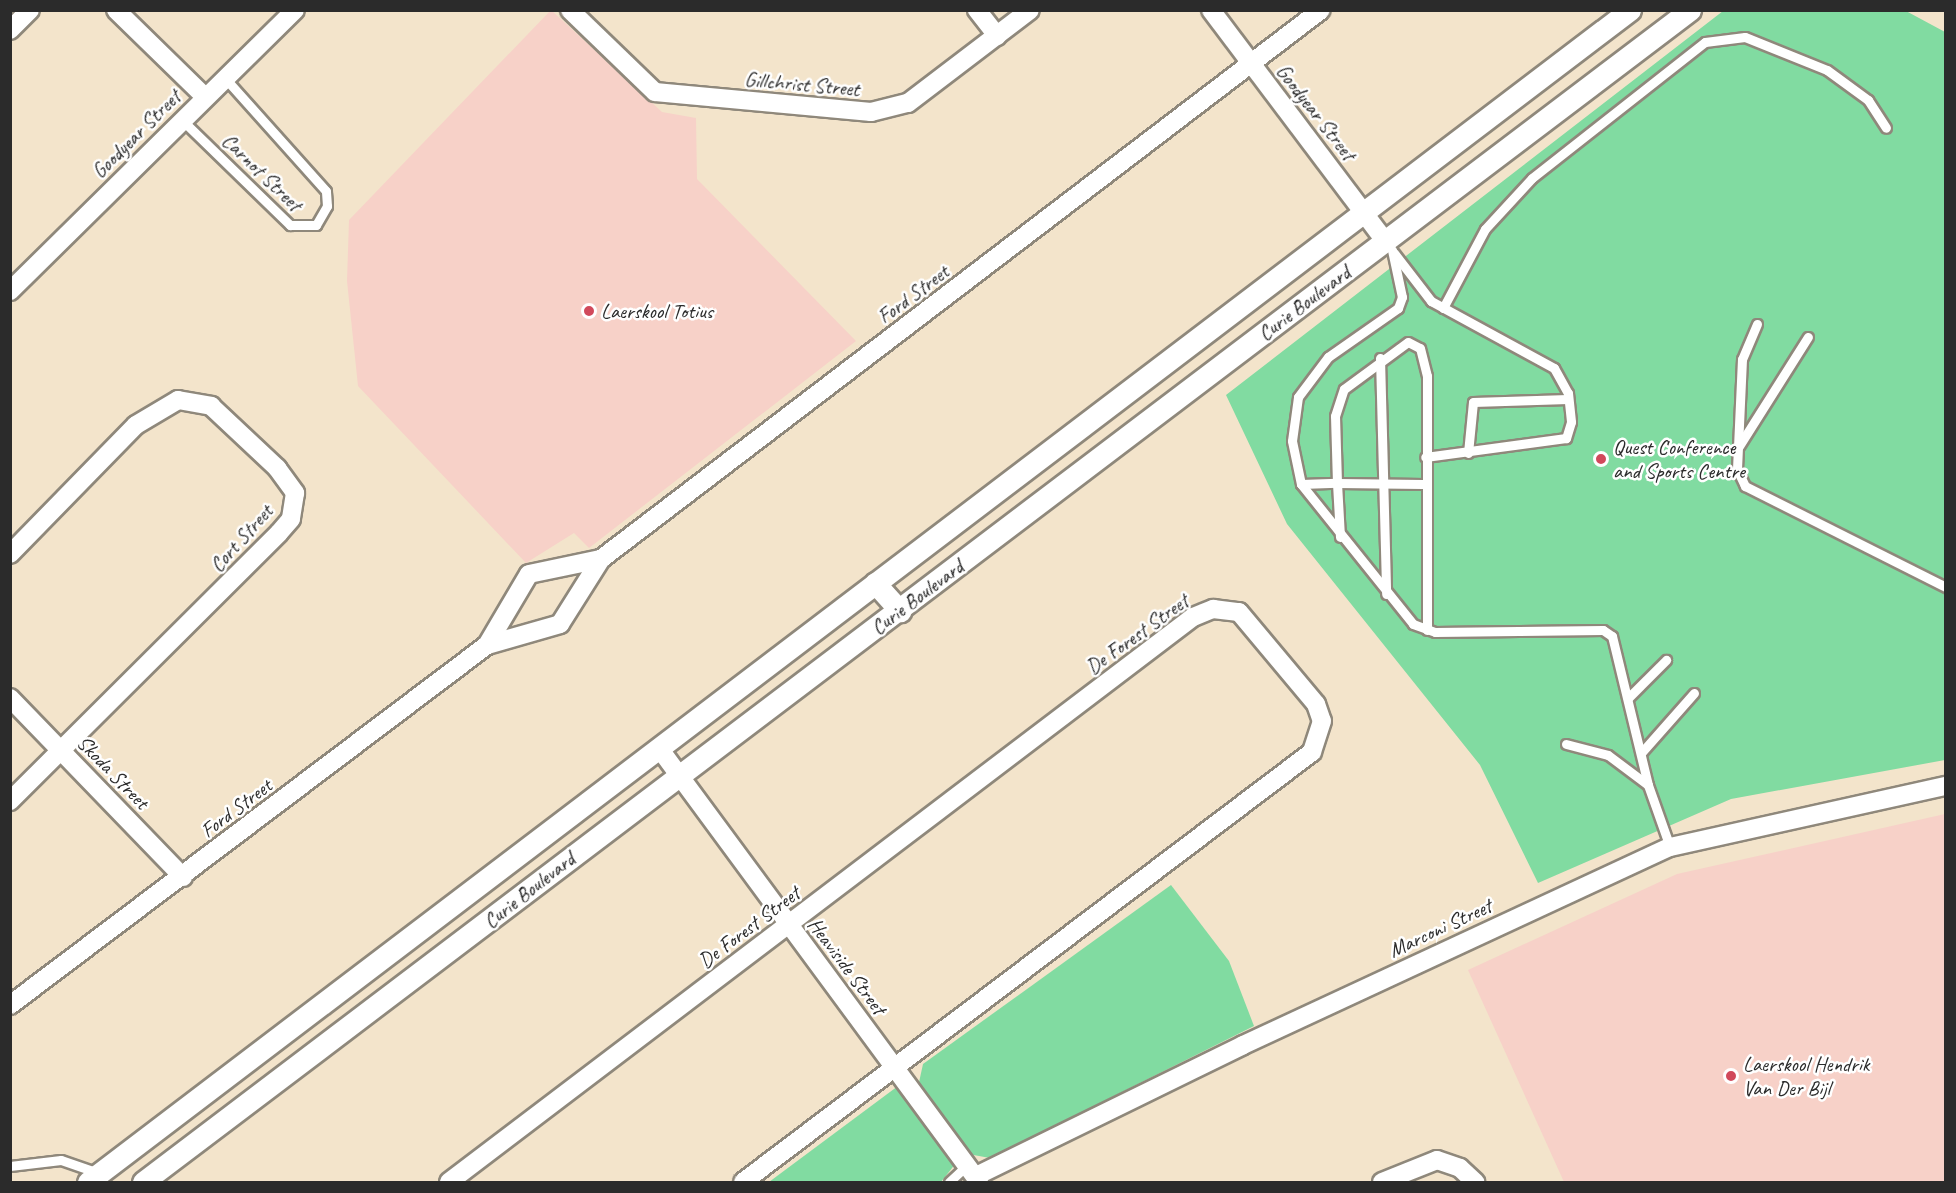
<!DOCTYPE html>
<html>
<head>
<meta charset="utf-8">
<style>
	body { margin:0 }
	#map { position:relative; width:1956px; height:1193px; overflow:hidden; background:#f3e4cb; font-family:Caveat,sans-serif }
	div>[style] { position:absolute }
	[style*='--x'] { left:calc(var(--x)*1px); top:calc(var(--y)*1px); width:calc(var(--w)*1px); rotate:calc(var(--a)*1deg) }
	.built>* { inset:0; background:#f7d1c8 }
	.green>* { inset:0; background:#81dba1 }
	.roads { filter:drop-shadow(2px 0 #8f887b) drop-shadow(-2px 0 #8f887b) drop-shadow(0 2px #8f887b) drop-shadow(0 -2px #8f887b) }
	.service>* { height:9px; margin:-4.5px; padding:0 4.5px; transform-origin:4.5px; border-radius:4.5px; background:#fff }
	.minor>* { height:18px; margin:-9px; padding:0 9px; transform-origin:9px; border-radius:9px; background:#fff }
	.tertiary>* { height:21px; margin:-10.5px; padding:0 10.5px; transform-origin:10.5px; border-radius:10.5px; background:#fff }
	.dots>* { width:16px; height:16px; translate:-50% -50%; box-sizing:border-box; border:3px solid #fff; border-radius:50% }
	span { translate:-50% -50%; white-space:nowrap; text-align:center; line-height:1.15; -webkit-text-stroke:5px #fff; paint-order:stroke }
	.street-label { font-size:21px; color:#2b2b2b }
	.poi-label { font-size:21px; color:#2b2b2b }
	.left { translate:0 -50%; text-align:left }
	.frame { position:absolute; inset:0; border:12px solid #2b2b2b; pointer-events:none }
</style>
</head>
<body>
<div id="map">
	<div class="built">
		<div style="clip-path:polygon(551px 10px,662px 112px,696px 118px,697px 179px,856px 341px,589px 548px,574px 533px,526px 563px,358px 386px,347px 281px,349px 220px)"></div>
		<div style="clip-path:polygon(1945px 814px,1945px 1182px,1564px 1182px,1468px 970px,1677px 874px)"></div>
	</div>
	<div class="green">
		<div style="clip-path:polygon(1723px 11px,1906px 11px,1945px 32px,1945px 760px,1731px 799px,1538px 883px,1480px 765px,1287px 524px,1226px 395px)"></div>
		<div style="clip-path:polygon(1171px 885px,1229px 961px,1254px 1026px,990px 1158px,968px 1154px,918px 1087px,923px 1064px)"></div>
		<div style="clip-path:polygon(898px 1086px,956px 1163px,941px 1182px,769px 1182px)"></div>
	</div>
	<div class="roads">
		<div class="service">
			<div style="--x:182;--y:120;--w:151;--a:44.2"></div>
			<div style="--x:290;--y:225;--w:26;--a:0"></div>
			<div style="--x:316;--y:225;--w:22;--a:-60"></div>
			<div style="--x:327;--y:206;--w:15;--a:-94"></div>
			<div style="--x:326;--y:191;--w:150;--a:-131.8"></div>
			<div style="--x:1392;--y:250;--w:48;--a:78"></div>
			<div style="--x:1402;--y:297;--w:12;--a:110"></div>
			<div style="--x:1398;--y:308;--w:85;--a:145"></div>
			<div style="--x:1328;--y:357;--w:50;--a:126.9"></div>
			<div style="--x:1298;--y:397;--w:44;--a:97.8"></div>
			<div style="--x:1292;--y:441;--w:44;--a:78.2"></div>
			<div style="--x:1301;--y:484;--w:179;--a:51.3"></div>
			<div style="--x:1413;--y:624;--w:23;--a:20"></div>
			<div style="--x:1435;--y:632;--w:168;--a:-0.7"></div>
			<div style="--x:1603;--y:630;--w:11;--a:34"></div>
			<div style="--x:1612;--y:636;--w:153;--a:76.4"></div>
			<div style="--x:1648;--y:785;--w:66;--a:70.5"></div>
			<div style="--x:1394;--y:253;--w:61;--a:52.4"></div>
			<div style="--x:1431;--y:301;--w:140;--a:28.6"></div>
			<div style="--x:1554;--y:368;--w:29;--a:61"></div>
			<div style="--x:1568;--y:393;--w:29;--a:84"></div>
			<div style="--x:1571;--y:422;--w:17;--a:107"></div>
			<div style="--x:1566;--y:438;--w:142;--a:172.3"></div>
			<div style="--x:1443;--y:308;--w:89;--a:-62"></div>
			<div style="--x:1485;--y:229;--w:69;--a:-47.3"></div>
			<div style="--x:1532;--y:178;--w:220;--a:-38.2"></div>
			<div style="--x:1705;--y:42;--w:40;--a:-7.1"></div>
			<div style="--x:1745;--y:37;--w:88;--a:21.9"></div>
			<div style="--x:1827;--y:70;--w:51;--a:36.2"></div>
			<div style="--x:1868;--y:100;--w:33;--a:57"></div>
			<div style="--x:1757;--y:324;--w:38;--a:113"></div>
			<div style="--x:1742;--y:359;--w:110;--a:92.6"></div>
			<div style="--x:1737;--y:469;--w:19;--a:65"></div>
			<div style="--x:1745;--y:486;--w:225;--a:26.7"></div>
			<div style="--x:1380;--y:358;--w:236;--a:88.5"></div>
			<div style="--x:1739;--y:446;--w:129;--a:-57.7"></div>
			<div style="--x:1468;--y:453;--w:51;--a:-84.4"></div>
			<div style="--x:1473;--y:402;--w:95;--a:-1.8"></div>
			<div style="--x:1301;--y:484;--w:36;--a:-2"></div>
			<div style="--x:1337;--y:483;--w:54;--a:86.8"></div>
			<div style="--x:1423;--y:484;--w:86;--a:-179.3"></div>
			<div style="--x:1337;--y:483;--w:67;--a:-91.7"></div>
			<div style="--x:1335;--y:416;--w:28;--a:-72"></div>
			<div style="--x:1344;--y:389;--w:79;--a:-36.3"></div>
			<div style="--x:1408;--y:342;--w:13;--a:27"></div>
			<div style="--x:1420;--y:348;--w:29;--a:76"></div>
			<div style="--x:1427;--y:376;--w:254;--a:90"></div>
			<div style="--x:1628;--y:698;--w:54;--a:-45"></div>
			<div style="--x:1566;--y:744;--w:43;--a:14.7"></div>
			<div style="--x:1608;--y:755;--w:50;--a:36.9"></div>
			<div style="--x:1641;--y:753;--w:80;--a:-48.5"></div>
			<div style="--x:10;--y:1166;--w:51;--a:-6.7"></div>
			<div style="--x:61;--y:1160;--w:39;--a:19"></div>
			<div style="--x:949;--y:1182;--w:26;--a:-43"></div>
		</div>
		<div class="minor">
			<div style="--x:116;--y:10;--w:124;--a:44.3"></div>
			<div style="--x:570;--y:10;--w:118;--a:44"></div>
			<div style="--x:655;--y:92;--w:217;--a:5.3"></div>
			<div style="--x:871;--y:112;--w:38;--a:-14"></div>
			<div style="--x:908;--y:103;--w:153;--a:-37.3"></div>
			<div style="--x:977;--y:10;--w:33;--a:52"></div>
			<div style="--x:1211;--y:10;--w:291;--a:53"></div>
			<div style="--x:10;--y:30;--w:28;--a:-45"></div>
			<div style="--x:10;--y:291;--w:400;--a:-44.6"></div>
			<div style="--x:10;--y:554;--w:180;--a:-45.7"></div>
			<div style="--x:136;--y:425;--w:49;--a:-30.8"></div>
			<div style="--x:178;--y:400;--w:34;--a:10"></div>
			<div style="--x:211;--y:406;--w:91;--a:43.2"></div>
			<div style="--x:277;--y:468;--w:31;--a:54"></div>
			<div style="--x:295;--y:493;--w:26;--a:99"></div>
			<div style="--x:291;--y:519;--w:18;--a:131"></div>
			<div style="--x:279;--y:533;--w:380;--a:135.1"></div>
			<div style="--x:487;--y:645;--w:76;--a:-16"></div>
			<div style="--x:560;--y:624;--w:77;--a:-57.8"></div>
			<div style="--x:10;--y:698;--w:249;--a:46"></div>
			<div style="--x:659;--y:748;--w:539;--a:53.6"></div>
			<div style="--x:10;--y:1005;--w:598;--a:-37.04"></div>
			<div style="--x:487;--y:645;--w:82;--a:-59.4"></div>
			<div style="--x:529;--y:574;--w:74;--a:-11.8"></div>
			<div style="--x:601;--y:559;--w:905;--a:-37.33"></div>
			<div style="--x:976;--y:1176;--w:297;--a:-26.1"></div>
			<div style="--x:1243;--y:1045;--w:471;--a:-24.9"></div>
			<div style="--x:1670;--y:847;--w:283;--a:-12.5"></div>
			<div style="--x:449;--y:1182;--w:934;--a:-37.21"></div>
			<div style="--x:1193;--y:617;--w:22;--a:-22"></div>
			<div style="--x:1213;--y:609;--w:26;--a:7"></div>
			<div style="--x:1239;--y:612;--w:120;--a:50.1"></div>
			<div style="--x:1316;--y:704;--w:18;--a:71"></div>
			<div style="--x:1322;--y:721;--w:33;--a:108"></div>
			<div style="--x:1312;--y:752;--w:713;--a:142.92"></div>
			<div style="--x:1382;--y:1182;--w:59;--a:-21.8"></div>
			<div style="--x:1437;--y:1160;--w:24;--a:19"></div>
			<div style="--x:1460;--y:1168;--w:21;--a:43"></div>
		</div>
		<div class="tertiary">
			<div style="--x:875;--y:583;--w:38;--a:48"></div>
			<div style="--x:88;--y:1182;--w:1937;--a:-37.24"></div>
			<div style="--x:143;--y:1182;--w:1941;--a:-37.15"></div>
		</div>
	</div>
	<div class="dots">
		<div style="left:589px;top:311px;background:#d1495b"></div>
		<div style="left:1601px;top:459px;background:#d1495b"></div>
		<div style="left:1731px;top:1076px;background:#d1495b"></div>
	</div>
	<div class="street-label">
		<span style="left:802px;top:84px;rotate:5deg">Gillchrist Street</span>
		<span style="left:1316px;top:112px;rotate:52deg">Goodyear Street</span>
		<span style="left:136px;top:134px;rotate:-45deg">Goodyear Street</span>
		<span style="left:262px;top:172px;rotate:44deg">Carnot Street</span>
		<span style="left:913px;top:294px;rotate:-37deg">Ford Street</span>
		<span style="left:1304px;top:303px;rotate:-37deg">Curie Boulevard</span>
		<span style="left:241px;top:538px;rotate:-48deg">Cort Street</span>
		<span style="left:917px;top:597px;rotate:-37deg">Curie Boulevard</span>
		<span style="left:1137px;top:634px;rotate:-36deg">De Forest Street</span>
		<span style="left:113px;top:772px;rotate:46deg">Skoda Street</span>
		<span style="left:236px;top:808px;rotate:-37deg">Ford Street</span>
		<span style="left:529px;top:890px;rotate:-38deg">Curie Boulevard</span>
		<span style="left:749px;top:927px;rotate:-37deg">De Forest Street</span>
		<span style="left:1440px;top:928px;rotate:-25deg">Marconi Street</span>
		<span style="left:847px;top:966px;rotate:53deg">Heaviside Street</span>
	</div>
	<div class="poi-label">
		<span class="left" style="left:601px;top:311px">Laerskool Totius</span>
		<span class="left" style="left:1613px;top:459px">Quest Conference<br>and Sports Centre</span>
		<span class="left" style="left:1743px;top:1076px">Laerskool Hendrik<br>Van Der Bijl</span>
	</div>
	<div class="frame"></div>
</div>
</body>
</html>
